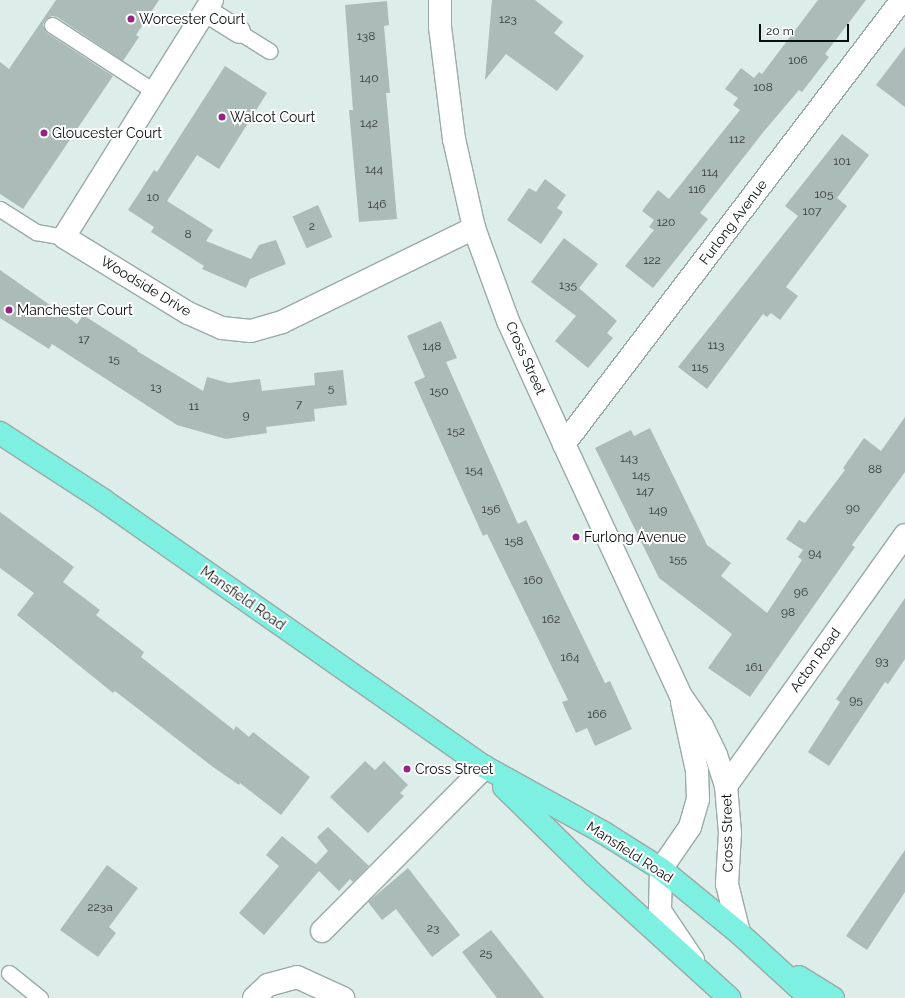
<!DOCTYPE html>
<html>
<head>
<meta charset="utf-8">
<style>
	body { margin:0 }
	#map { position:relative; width:905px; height:998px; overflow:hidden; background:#dcedea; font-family:Raleway,sans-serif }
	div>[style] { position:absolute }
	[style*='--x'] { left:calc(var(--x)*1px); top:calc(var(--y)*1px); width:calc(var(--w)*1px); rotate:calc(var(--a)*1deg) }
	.building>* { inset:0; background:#abbbb8; transform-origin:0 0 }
	.roads { filter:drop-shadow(1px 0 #9aaaa7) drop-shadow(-1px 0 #9aaaa7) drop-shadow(0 1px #9aaaa7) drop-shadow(0 -1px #9aaaa7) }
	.service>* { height:15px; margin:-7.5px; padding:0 7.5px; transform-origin:7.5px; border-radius:7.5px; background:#fff }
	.minor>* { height:22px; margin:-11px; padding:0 11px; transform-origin:11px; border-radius:11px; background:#fff }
	.tertiary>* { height:22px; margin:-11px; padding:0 11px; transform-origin:11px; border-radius:11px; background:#fff }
	.trunk>* { height:22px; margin:-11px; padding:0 11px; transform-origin:11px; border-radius:11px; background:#7ef0e2 }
	.dots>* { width:11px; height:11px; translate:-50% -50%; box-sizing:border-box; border:2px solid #fff; border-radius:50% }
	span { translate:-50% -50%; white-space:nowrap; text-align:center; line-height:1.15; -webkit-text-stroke:4px #fff; paint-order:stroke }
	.number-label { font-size:12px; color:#323a38 }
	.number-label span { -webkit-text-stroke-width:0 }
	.poi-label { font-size:14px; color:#090f0e }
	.left { translate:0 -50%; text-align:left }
	.street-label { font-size:14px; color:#090f0e }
	.scale { position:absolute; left:759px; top:24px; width:90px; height:18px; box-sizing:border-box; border:2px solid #090f0e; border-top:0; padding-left:5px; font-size:12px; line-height:14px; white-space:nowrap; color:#090f0e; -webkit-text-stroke:3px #fff; paint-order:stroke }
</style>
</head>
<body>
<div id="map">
	<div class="building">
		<div style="clip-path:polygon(56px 0,159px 0,136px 35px,139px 37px,123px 61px,57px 17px,52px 16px,45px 20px,43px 25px,47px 33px,113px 76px,23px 209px,0 194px,0 62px,9px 69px)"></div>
		<div style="clip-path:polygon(492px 0,535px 0,563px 22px,554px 33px,584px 56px,557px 91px,506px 54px,485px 80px)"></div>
		<div style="clip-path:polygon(818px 0,866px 0,825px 54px,829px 57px,802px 92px,799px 90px,765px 130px,700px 213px,708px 219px,653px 288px,625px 266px,654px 230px,649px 227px,654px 220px,642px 211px,658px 190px,669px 199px,740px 110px,733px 105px,738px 98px,725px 89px,741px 68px,754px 78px,759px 72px,762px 74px)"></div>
		<div style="clip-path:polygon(387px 1px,389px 25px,384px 26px,390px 93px,386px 93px,397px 219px,359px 222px,349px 110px,353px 110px,345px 5px)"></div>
		<div style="clip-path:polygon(905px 47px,905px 107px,876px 85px)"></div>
		<div style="clip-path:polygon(225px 66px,267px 93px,219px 169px,197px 155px,167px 201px,213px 230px,206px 241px,251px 259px,259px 245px,276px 240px,286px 264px,250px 279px,246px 288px,202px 269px,204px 266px,151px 232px,154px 227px,128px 210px,154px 170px,157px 172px)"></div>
		<div style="clip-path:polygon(842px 134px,869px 155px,837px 198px,847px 206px,786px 287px,798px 296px,780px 320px,771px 313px,767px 317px,763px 314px,707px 389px,678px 367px,798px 216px,785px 206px)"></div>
		<div style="clip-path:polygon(545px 179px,566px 195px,557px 208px,563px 212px,541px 244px,507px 220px,529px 188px,536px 192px)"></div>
		<div style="left:318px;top:205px;width:35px;height:28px;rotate:66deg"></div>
		<div style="clip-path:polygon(564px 238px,598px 264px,579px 288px,617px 321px,607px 333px,613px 338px,588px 368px,555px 341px,576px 316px,531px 282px)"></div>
		<div style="clip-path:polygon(0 270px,77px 324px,83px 315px,138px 350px,137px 351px,203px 391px,207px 377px,229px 383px,260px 379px,262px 391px,315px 385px,314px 373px,343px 370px,347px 405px,314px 409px,315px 421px,266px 427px,267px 433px,226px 439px,177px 425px,52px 344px,49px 349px,0 318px)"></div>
		<div style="clip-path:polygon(441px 321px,457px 358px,446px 362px,518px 524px,526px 520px,605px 683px,610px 681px,632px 729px,595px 746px,587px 728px,576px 733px,562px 702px,568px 700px,487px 534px,483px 536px,414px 382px,425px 377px,407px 336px)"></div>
		<div style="clip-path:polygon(905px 417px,905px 472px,852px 545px,855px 547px,750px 697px,708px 668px,732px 634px,659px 578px,595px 448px,631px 430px,634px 436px,650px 428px,707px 545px,731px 563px,721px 576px,767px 613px,802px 560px,798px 557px,803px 550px,786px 539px,793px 529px,799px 520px,805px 523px,845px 470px,843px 468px,864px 438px,881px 451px)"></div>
		<div style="clip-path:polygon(0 512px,74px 567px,63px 582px,100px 610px,96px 615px,144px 652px,141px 657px,234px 730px,236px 726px,249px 737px,253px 732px,310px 777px,281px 815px,240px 783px,239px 785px,213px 767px,115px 691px,113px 693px,17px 615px,34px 593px,0 568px)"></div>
		<div style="clip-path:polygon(905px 598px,905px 659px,888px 684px,885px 682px,829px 766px,808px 752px,840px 702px,836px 699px)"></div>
		<div style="clip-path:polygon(365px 761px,375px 770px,384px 761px,408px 785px,400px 793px,404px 796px,368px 833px,330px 797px)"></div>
		<div style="clip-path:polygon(328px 827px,369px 866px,353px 882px,350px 879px,339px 891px,319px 871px,264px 935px,239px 913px,279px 866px,266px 855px,282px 836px,316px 864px,328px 851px,317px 837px)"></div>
		<div style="clip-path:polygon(905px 850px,905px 892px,867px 950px,846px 936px)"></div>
		<div style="clip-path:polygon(107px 865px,138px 888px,109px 927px,116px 933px,98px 957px,60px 930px)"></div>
		<div style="clip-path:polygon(408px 868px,460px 935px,432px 957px,396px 909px,382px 920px,368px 902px)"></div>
		<div style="clip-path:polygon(491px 930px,525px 973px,544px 998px,497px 998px,462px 952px)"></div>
	</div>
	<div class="roads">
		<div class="service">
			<div style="--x:52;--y:25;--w:123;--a:33"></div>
			<div style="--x:239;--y:32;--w:36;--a:32"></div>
			<div style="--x:0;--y:209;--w:43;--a:32.6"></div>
			<div style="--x:36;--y:232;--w:28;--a:10"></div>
			<div style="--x:9;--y:973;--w:40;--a:39"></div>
		</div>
		<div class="minor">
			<div style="--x:212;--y:0;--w:279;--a:122"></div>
			<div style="--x:64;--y:237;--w:145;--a:31.5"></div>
			<div style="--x:188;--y:313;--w:37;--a:24"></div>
			<div style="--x:222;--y:328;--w:29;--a:6"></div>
			<div style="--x:251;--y:331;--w:32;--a:-16"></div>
			<div style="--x:282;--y:322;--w:214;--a:-26.1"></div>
			<div style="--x:206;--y:11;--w:39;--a:32"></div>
			<div style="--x:564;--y:444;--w:558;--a:-52.72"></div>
			<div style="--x:726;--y:786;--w:308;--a:-54.5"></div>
			<div style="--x:322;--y:931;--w:231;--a:-45.2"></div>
			<div style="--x:254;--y:998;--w:19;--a:-43"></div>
			<div style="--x:268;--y:985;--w:30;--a:-15"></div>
			<div style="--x:297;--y:977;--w:51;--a:24.5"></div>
		</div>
		<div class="tertiary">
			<div style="--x:440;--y:0;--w:27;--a:90"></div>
			<div style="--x:440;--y:27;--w:113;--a:82.9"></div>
			<div style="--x:454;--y:139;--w:91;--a:77.3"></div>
			<div style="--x:474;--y:228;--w:99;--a:69.9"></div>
			<div style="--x:508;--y:321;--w:135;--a:65.5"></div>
			<div style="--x:564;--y:444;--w:278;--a:65.1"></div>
			<div style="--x:681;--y:696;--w:37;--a:55"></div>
			<div style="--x:702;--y:726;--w:32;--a:64"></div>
			<div style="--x:716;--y:755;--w:33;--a:72"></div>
			<div style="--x:726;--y:786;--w:47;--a:85.1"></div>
			<div style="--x:730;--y:833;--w:51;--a:93.4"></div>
			<div style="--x:727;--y:884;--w:50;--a:76.2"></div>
			<div style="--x:682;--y:702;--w:71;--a:77.7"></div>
			<div style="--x:697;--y:771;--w:28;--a:88"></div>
			<div style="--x:698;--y:799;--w:29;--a:106"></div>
			<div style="--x:690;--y:827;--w:51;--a:124.6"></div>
			<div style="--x:661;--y:869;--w:42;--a:91.4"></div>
			<div style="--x:660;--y:911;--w:59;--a:56"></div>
		</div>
		<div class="trunk">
			<div style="--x:0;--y:433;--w:123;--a:33"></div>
			<div style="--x:103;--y:500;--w:466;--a:35"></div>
			<div style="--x:485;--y:767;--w:136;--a:29"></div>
			<div style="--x:604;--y:833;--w:67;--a:32.3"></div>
			<div style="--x:661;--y:869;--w:101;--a:39.4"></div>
			<div style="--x:739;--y:933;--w:96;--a:42.5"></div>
			<div style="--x:504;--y:787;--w:126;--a:44.4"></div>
			<div style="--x:594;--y:875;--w:183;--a:42.3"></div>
			<div style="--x:799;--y:977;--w:40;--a:32"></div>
		</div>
	</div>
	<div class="dots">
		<div style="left:131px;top:19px;background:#942586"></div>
		<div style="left:222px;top:117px;background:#942586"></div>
		<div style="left:44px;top:133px;background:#942586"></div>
		<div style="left:9px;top:310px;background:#942586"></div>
		<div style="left:576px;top:537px;background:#942586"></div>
		<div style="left:407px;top:769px;background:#942586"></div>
	</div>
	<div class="number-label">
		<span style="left:508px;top:20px">123</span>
		<span style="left:366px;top:37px">138</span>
		<span style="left:798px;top:61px">106</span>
		<span style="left:369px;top:79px">140</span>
		<span style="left:763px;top:88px">108</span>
		<span style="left:369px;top:124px">142</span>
		<span style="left:737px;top:140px">112</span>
		<span style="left:842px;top:162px">101</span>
		<span style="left:374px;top:170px">144</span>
		<span style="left:710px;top:173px">114</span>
		<span style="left:697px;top:190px">116</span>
		<span style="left:824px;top:195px">105</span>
		<span style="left:153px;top:198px">10</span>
		<span style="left:377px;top:205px">146</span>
		<span style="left:812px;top:212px">107</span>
		<span style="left:666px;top:223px">120</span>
		<span style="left:312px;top:227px">2</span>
		<span style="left:188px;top:235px">8</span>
		<span style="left:652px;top:261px">122</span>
		<span style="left:568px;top:286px">135</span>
		<span style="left:84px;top:340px">17</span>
		<span style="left:716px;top:346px">113</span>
		<span style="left:432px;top:347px">148</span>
		<span style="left:114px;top:360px">15</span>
		<span style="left:700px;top:368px">115</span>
		<span style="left:156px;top:388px">13</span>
		<span style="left:331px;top:389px">5</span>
		<span style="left:439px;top:392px">150</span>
		<span style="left:299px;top:405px">7</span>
		<span style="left:194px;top:407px">11</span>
		<span style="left:246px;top:416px">9</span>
		<span style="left:456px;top:432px">152</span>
		<span style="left:629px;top:459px">143</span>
		<span style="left:875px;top:470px">88</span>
		<span style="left:474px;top:471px">154</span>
		<span style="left:641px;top:476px">145</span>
		<span style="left:645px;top:492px">147</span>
		<span style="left:853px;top:509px">90</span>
		<span style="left:491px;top:510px">156</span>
		<span style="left:658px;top:511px">149</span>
		<span style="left:514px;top:542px">158</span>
		<span style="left:815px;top:554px">94</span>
		<span style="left:678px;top:560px">155</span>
		<span style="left:533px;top:581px">160</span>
		<span style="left:801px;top:593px">96</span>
		<span style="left:788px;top:613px">98</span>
		<span style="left:551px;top:620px">162</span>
		<span style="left:570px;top:658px">164</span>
		<span style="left:882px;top:662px">93</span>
		<span style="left:754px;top:668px">161</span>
		<span style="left:856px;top:701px">95</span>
		<span style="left:597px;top:715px">166</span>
		<span style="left:100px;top:908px">223a</span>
		<span style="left:433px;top:929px">23</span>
		<span style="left:486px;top:954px">25</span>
	</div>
	<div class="poi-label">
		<span class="left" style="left:139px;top:19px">Worcester Court</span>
		<span class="left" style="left:230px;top:117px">Walcot Court</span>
		<span class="left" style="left:52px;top:133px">Gloucester Court</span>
		<span class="left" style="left:17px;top:310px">Manchester Court</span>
		<span class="left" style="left:584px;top:537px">Furlong Avenue</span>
		<span class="left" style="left:415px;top:769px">Cross Street</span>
	</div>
	<div class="street-label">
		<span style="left:733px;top:222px;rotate:-53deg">Furlong Avenue</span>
		<span style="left:146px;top:286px;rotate:31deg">Woodside Drive</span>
		<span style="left:526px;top:358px;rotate:66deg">Cross Street</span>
		<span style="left:243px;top:598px;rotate:35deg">Mansfield Road</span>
		<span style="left:815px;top:660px;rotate:-54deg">Acton Road</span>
		<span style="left:727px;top:833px;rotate:-91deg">Cross Street</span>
		<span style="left:630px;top:852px;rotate:33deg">Mansfield Road</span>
	</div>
	<div class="scale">20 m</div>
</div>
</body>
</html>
